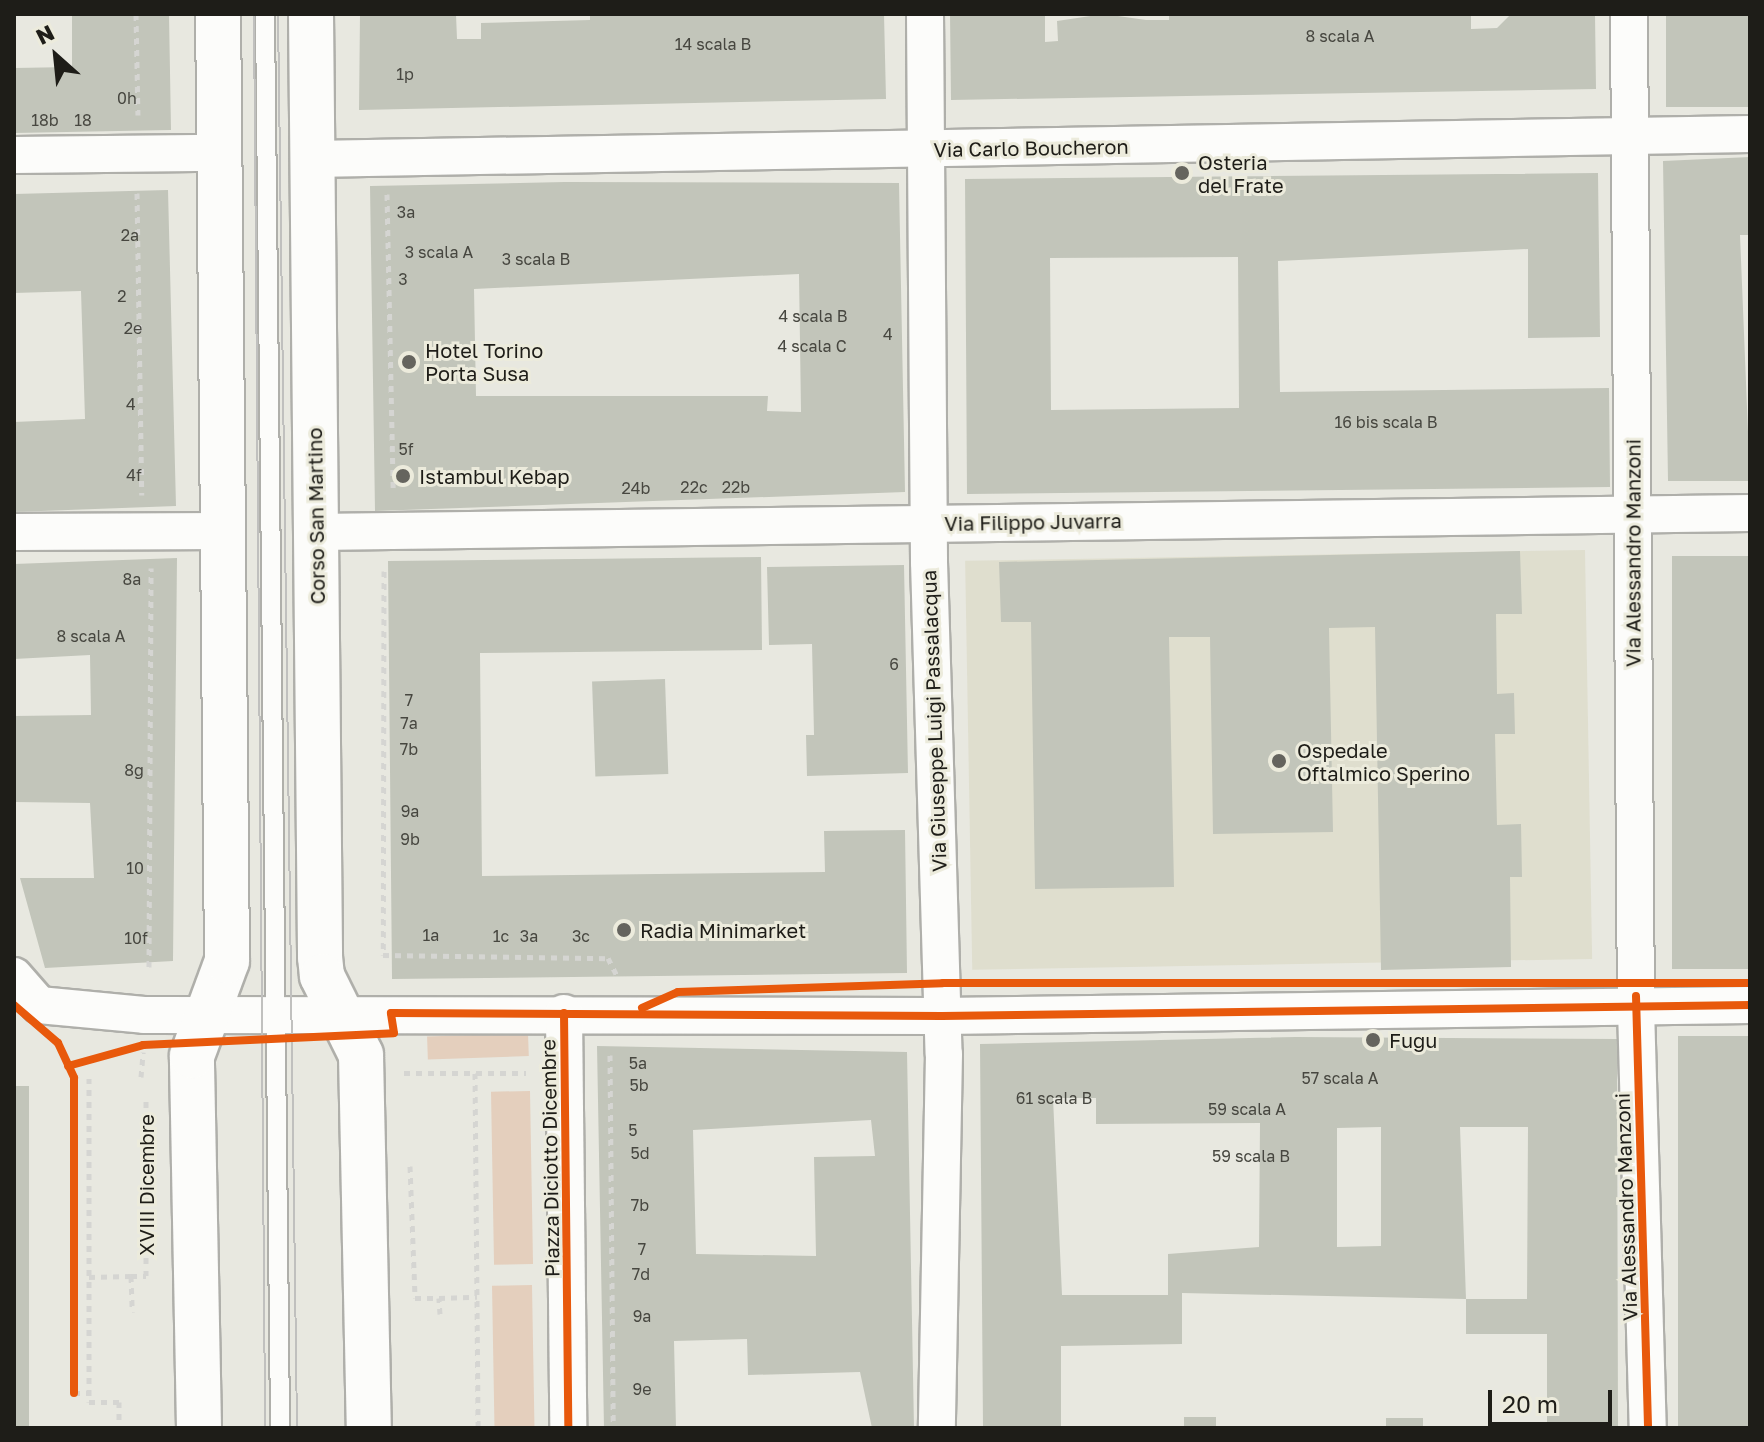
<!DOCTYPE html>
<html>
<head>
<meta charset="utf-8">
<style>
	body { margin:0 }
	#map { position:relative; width:1764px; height:1442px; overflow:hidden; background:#e8e8e0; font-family:"Golos Text",sans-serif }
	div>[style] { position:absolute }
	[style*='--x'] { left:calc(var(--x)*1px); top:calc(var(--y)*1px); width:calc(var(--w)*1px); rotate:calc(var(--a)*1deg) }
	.built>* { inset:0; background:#dfdece; transform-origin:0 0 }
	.green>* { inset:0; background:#e4cfbd; transform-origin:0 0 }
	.building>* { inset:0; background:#c2c5ba; transform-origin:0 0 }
	.path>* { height:5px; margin-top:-2.5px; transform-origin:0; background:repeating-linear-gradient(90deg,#d5d5d2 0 6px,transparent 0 12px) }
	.roads { filter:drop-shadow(2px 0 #afafaa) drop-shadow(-2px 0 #afafaa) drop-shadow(0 2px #afafaa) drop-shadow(0 -2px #afafaa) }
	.lane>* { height:18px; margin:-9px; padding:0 9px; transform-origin:9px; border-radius:9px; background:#fcfcfa }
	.street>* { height:36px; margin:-18px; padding:0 18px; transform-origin:18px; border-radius:18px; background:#fcfcfa }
	.secondary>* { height:44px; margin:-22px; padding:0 22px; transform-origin:22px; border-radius:22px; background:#fcfcfa }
	.tram>* { height:2px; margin:-1px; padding:0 1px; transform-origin:1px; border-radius:1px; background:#c0c0be }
	.cycleway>* { height:8px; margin:-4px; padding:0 4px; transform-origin:4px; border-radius:4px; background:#e8590c }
	.dots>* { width:22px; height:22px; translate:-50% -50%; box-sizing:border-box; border:4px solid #ecebdc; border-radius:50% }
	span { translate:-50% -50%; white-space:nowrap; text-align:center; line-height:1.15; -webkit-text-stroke:6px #ecebdc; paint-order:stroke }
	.number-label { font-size:16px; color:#474740 }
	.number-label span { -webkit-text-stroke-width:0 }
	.street-label { font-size:20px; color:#1e1d18 }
	.poi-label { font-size:20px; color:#1e1d18 }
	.left { translate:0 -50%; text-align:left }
	.frame { position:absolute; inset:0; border:16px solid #1e1d18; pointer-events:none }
	.north { position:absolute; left:16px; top:16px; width:80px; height:80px; -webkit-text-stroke:6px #ecebdc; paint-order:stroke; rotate:333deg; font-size:22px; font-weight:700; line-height:32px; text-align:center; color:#1e1d18 }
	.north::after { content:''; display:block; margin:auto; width:28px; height:36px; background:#1e1d18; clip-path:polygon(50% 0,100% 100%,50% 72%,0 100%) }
	.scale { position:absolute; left:1488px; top:1390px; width:124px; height:36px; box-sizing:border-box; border:4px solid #1e1d18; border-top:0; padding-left:10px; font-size:24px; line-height:28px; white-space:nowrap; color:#1e1d18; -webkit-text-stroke:6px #ecebdc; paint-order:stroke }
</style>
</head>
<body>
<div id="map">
	<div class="built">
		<div style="left:1585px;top:550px;width:409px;height:620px;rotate:89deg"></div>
	</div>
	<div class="green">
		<div style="left:528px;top:1033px;width:23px;height:101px;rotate:88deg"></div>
		<div style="left:530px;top:1091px;width:173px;height:39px;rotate:89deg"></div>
		<div style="left:532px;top:1285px;width:143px;height:40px;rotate:89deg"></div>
	</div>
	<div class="building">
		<div style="clip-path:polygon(72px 14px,169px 14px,171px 130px,14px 133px,14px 68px,72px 67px)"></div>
		<div style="clip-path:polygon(360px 14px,456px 14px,457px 39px,481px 39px,481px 23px,590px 20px,590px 14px,884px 14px,886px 99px,359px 110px)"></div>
		<div style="clip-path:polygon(950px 14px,1045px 14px,1045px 42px,1058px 41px,1057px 21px,1104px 14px,1146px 20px,1169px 20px,1169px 14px,1471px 14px,1471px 29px,1497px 28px,1511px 14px,1595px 14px,1596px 89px,951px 100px)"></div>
		<div style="left:1666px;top:14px;width:84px;height:93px"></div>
		<div style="clip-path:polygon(1750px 157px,1750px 235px,1740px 235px,1750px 481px,1668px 481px,1663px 161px)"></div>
		<div style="clip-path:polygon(evenodd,1598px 173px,1600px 337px,1528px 338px,1528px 249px,1278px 261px,1280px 392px,1609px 388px,1610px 487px,967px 494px,965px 179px,1598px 173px,1238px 257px,1239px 408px,1051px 410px,1050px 258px,1238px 257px)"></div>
		<div style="clip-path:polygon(evenodd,565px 182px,899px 183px,905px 492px,375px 511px,370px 186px,565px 182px,799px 274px,801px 412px,767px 411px,768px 396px,476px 396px,474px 289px,799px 274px)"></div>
		<div style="clip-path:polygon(168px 190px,176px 506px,14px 512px,14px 422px,85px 419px,81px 291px,14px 293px,14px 194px)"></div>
		<div style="clip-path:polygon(1520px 551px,1522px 614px,1496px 614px,1497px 694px,1514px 693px,1515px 734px,1495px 734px,1497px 825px,1521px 824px,1522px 877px,1510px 877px,1511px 967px,1381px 970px,1375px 627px,1329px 628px,1333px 832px,1213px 834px,1210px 637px,1169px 637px,1174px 887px,1035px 889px,1031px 622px,1001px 622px,999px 562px)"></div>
		<div style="left:1750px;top:556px;width:413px;height:78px;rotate:90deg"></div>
		<div style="clip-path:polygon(761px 557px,762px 650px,480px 653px,482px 876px,825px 872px,824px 831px,905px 830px,907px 973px,392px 979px,388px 561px)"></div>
		<div style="clip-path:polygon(177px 558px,173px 961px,45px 968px,20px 878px,94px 878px,90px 803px,14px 802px,14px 716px,91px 715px,90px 655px,14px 659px,14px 564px)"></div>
		<div style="clip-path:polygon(904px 565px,908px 773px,807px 776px,806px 735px,814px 735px,812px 644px,769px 645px,767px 567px)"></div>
		<div style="left:665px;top:679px;width:95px;height:73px;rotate:88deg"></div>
		<div style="left:1750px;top:1036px;width:392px;height:72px;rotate:90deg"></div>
		<div style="clip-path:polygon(evenodd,1296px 1037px,1617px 1039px,1618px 1428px,1547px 1428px,1547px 1334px,1466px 1334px,1466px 1299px,1527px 1299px,1528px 1127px,1460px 1127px,1466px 1299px,1182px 1293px,1182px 1344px,1061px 1346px,1061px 1428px,983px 1428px,980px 1044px,1296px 1037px,1053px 1098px,1096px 1098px,1096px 1124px,1260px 1123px,1259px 1247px,1168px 1254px,1168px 1295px,1062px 1295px,1053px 1098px,1296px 1037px,1381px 1127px,1381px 1246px,1337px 1247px,1337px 1128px,1381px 1127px)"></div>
		<div style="clip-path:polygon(evenodd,597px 1046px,907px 1052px,914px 1428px,872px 1428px,860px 1372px,748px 1375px,747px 1339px,674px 1341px,676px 1428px,604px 1428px,597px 1046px,871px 1120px,875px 1156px,814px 1157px,816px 1256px,696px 1254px,693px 1130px,871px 1120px)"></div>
		<div style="left:14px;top:1086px;width:15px;height:342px"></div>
		<div style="left:1216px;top:1417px;width:11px;height:32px;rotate:90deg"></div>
		<div style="left:1386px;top:1418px;width:37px;height:10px"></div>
	</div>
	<div class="path">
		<div style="--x:136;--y:14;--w:101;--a:88.9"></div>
		<div style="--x:137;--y:193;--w:302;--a:89.1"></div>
		<div style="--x:387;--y:194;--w:297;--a:88.8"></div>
		<div style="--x:384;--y:571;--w:384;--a:90.1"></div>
		<div style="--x:383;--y:955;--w:225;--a:0.8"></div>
		<div style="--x:608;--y:958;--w:20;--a:63"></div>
		<div style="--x:149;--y:967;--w:399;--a:-89.7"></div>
		<div style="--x:610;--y:1055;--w:373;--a:89.5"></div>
		<div style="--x:404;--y:1073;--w:122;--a:0"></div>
		<div style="--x:475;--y:1073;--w:355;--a:89.5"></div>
		<div style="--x:141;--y:1077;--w:25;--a:-85"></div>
		<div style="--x:89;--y:1078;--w:324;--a:90"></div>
		<div style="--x:89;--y:1402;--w:30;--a:0"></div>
		<div style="--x:119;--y:1402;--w:26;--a:90"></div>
		<div style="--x:410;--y:1166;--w:132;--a:87.8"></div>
		<div style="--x:415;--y:1298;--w:24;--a:0"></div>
		<div style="--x:131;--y:1276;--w:15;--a:0"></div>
		<div style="--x:146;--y:1276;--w:180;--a:-90"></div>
		<div style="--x:89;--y:1277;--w:42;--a:-1.4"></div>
		<div style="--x:131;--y:1276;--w:36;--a:88"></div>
		<div style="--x:440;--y:1314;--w:16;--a:-94"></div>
		<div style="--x:439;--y:1298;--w:38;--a:-2"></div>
		<div style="--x:74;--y:1393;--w:15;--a:0"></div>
	</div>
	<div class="roads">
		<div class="lane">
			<div style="--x:265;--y:14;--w:1414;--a:89.39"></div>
		</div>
		<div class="street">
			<div style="--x:925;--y:14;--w:548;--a:89.58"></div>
			<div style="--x:929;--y:562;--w:492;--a:88.3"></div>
			<div style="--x:944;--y:1054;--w:374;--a:91.1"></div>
			<div style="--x:1629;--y:14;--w:994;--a:89.6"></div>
			<div style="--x:1636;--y:1008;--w:420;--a:88.4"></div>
			<div style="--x:14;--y:155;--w:205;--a:-0.6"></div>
			<div style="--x:312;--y:159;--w:1438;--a:-1"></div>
			<div style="--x:14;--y:532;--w:209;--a:-0.3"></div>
			<div style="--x:316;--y:532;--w:1434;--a:-0.76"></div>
			<div style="--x:14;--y:976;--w:38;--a:49"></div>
			<div style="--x:39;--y:1005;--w:105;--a:5.4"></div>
			<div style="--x:144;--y:1015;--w:798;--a:0.07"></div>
			<div style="--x:942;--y:1016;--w:808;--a:-0.78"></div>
			<div style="--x:564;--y:1013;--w:415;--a:89.4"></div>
		</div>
		<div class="secondary">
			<div style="--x:311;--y:14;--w:943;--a:89.45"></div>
			<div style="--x:320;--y:957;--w:19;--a:84"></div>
			<div style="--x:322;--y:976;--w:88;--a:63.7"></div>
			<div style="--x:361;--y:1055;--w:373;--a:88.8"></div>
			<div style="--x:199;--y:1428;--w:372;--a:-91.1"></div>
			<div style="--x:192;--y:1056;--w:101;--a:-69.8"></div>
			<div style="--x:227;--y:961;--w:947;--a:-90.54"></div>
		</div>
	</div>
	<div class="tram">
		<div style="--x:254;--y:14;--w:1414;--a:89.55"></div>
		<div style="--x:278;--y:14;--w:1414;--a:89.23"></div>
	</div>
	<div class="cycleway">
		<div style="--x:1636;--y:996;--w:432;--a:88.4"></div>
		<div style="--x:14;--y:1005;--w:58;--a:40.8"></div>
		<div style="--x:58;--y:1043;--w:38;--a:65"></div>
		<div style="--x:74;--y:1078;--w:315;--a:90"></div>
		<div style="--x:642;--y:1008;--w:39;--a:-24"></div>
		<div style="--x:678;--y:992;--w:265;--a:-1.9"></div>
		<div style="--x:943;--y:983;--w:807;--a:0"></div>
		<div style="--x:564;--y:1013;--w:415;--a:89.4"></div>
		<div style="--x:68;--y:1066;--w:78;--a:-15.6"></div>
		<div style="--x:143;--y:1045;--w:251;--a:-2.7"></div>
		<div style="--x:394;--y:1033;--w:20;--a:-99"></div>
		<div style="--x:391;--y:1013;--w:551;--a:0.31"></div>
		<div style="--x:942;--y:1016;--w:808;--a:-0.78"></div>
	</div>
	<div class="dots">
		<div style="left:1182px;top:173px;background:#65645e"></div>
		<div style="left:409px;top:362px;background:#65645e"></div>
		<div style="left:403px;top:476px;background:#65645e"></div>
		<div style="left:1279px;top:761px;background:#65645e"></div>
		<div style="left:624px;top:930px;background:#65645e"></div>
		<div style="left:1373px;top:1040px;background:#65645e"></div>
	</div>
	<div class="number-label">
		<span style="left:1340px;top:36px">8 scala A</span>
		<span style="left:713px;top:44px">14 scala B</span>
		<span style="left:405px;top:74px">1p</span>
		<span style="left:127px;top:98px">0h</span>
		<span style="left:45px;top:120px">18b</span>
		<span style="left:83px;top:120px">18</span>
		<span style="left:406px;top:212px">3a</span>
		<span style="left:130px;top:235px">2a</span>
		<span style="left:439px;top:252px">3 scala A</span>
		<span style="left:536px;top:259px">3 scala B</span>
		<span style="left:403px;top:279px">3</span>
		<span style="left:122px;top:296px">2</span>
		<span style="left:813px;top:316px">4 scala B</span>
		<span style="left:133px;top:328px">2e</span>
		<span style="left:888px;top:334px">4</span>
		<span style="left:812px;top:346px">4 scala C</span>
		<span style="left:131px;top:404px">4</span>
		<span style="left:1386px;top:422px">16 bis scala B</span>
		<span style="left:406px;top:449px">5f</span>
		<span style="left:134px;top:475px">4f</span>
		<span style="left:694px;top:487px">22c</span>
		<span style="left:736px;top:487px">22b</span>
		<span style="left:636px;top:488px">24b</span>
		<span style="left:132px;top:579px">8a</span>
		<span style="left:91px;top:636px">8 scala A</span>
		<span style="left:894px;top:664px">6</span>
		<span style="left:409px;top:700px">7</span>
		<span style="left:409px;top:723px">7a</span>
		<span style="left:409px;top:749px">7b</span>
		<span style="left:134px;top:770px">8g</span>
		<span style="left:410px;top:811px">9a</span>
		<span style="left:410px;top:839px">9b</span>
		<span style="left:135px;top:868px">10</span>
		<span style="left:431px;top:935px">1a</span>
		<span style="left:501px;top:936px">1c</span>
		<span style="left:529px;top:936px">3a</span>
		<span style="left:581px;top:936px">3c</span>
		<span style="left:136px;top:938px">10f</span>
		<span style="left:638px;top:1063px">5a</span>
		<span style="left:1340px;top:1078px">57 scala A</span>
		<span style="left:639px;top:1085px">5b</span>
		<span style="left:1054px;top:1098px">61 scala B</span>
		<span style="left:1247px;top:1109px">59 scala A</span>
		<span style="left:633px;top:1130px">5</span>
		<span style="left:640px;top:1153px">5d</span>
		<span style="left:1251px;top:1156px">59 scala B</span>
		<span style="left:640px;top:1205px">7b</span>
		<span style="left:642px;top:1249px">7</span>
		<span style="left:641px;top:1274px">7d</span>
		<span style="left:642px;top:1316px">9a</span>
		<span style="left:642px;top:1389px">9e</span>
	</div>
	<div class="street-label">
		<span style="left:1031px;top:148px;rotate:-1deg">Via Carlo Boucheron</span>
		<span style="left:316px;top:516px;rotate:-91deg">Corso San Martino</span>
		<span style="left:1033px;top:522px;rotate:-1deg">Via Filippo Juvarra</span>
		<span style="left:1633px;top:553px;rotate:-90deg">Via Alessandro Manzoni</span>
		<span style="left:934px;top:721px;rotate:-92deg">Via Giuseppe Luigi Passalacqua</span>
		<span style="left:550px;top:1158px;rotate:-91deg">Piazza Diciotto Dicembre</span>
		<span style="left:146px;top:1185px;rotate:-90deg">XVIII Dicembre</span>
		<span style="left:1626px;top:1207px;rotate:-92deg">Via Alessandro Manzoni</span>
	</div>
	<div class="poi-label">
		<span class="left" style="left:1198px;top:174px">Osteria<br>del Frate</span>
		<span class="left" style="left:425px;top:362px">Hotel Torino<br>Porta Susa</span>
		<span class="left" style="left:419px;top:476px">Istambul Kebap</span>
		<span class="left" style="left:1297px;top:762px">Ospedale<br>Oftalmico Sperino</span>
		<span class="left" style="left:640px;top:930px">Radia Minimarket</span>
		<span class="left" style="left:1389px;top:1040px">Fugu</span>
	</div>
	<div class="frame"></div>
	<div class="north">N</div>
	<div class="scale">20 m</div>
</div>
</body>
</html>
